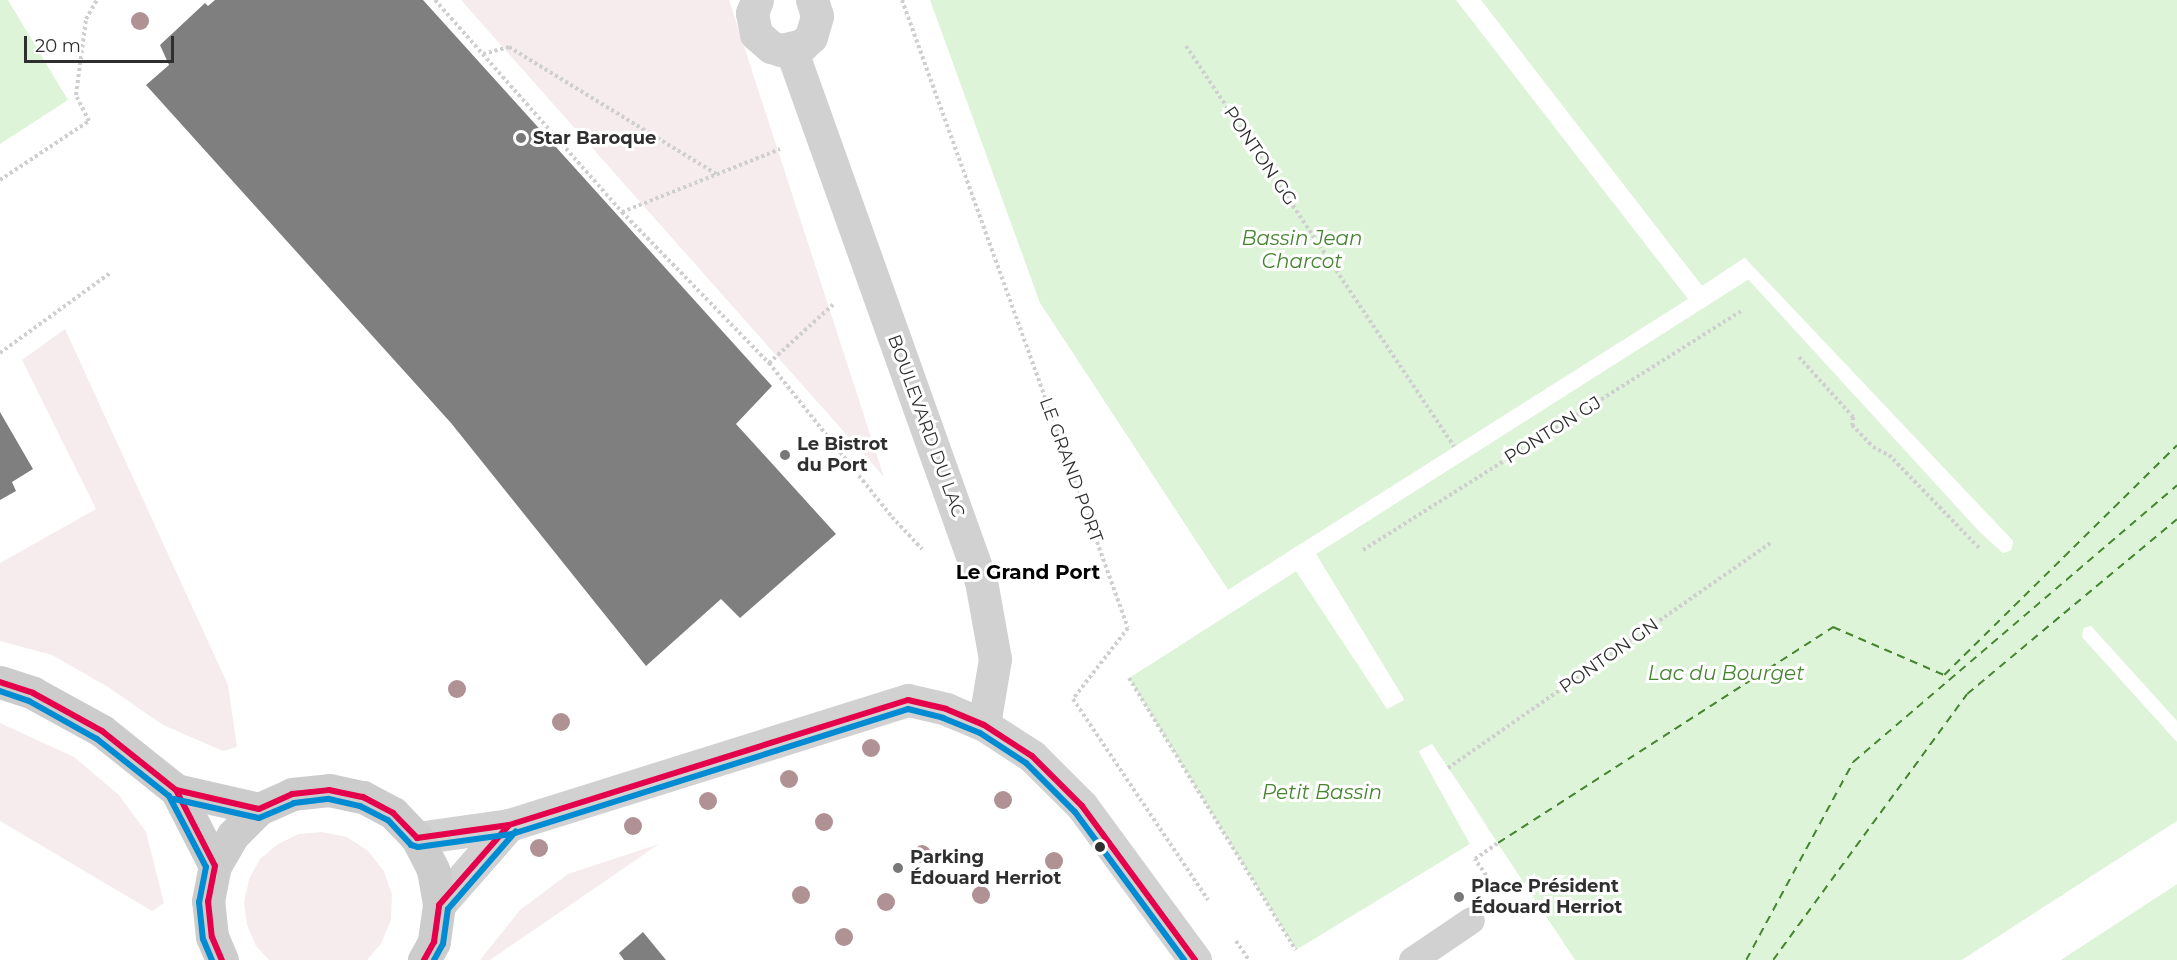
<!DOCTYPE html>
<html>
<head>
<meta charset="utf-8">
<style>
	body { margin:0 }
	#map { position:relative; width:2177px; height:960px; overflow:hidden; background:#fff; font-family:Montserrat,sans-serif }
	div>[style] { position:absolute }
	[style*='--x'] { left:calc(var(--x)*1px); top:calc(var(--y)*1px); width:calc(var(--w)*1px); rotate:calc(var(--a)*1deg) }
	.green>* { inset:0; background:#f6eced }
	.water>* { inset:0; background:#def4d8 }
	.pier>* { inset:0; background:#fff }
	.ferry>* { height:1.5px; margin-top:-0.75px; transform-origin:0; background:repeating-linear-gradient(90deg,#458530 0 8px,transparent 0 14px) }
	.building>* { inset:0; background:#7f7f7f }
	.path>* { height:4px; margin-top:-2px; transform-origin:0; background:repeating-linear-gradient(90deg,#cfcfcf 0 3px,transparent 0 6px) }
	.lane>* { height:27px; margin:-13.5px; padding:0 13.5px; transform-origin:13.5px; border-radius:13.5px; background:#d1d1d1 }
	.street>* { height:33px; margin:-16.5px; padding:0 16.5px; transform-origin:16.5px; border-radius:16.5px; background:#d1d1d1 }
	.secondary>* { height:33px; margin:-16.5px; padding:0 16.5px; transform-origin:16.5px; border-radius:16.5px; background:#ccc }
	.bus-1>* { height:6px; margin:-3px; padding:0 3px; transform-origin:3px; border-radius:3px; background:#e5004c }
	.bus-2>* { height:6px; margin:-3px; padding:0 3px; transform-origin:3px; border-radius:3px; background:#008bd2 }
	.trees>* { width:18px; height:18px; margin:-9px; border-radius:50%; background:#b09295 }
	.dots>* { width:16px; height:16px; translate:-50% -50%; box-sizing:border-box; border:3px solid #fff; border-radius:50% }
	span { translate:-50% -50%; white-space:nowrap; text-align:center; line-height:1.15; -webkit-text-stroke:6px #fff; paint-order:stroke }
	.poi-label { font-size:18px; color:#2f2f2f; font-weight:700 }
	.left { translate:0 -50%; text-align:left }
	.street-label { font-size:18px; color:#2f2f2f }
	.water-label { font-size:20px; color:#458530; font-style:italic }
	.neighbourhood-label { font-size:20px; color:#000; font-weight:700 }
	.scale { position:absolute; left:24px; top:36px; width:150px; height:27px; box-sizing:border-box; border:3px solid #2f2f2f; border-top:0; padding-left:8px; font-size:18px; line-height:21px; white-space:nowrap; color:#2f2f2f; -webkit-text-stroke:4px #fff; paint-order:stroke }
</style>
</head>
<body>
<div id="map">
	<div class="green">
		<div style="clip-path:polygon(461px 0,729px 0,884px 477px)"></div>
		<div style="clip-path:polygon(65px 329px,228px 685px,237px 747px,223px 751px,163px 725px,108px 687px,52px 655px,0 641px,0 563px,96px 509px,22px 360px)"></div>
		<div style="clip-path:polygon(0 723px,74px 757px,119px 795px,146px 832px,164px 903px,152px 911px,0 821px)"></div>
		<div style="clip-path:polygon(322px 832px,347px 837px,368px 851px,384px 871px,392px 895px,391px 920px,381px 944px,367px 960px,269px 960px,256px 946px,247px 925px,244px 902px,249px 879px,260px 859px,278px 844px,299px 834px)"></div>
		<div style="clip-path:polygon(659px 844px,490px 960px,480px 960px,520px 910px,568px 874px)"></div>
	</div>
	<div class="water">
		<div style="clip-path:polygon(0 0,8px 0,68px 100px,0 144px)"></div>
		<div style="clip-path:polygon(930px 0,1456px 0,1689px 299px,1228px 590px,1040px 303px)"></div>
		<div style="clip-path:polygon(1481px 0,2177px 0,2177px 721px,2091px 627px,2084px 628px,2082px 636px,2177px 742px,2177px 821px,1962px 960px,1575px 960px,1432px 744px,1419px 752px,1470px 844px,1296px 950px,1129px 678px,1296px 571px,1387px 708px,1404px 699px,1316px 554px,1749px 279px,1979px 531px,2003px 553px,2011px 550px,2013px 541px,1744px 258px,1702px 286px)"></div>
		<div style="clip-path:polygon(2177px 884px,2177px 960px,2061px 960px)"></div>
	</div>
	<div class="pier">
		<div style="clip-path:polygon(1456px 0,1691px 300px,1227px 593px,1040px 303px,1228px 590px,1688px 299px)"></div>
		<div style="clip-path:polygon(1478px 0,1702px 286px,1745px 258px,2013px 541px,2011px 550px,2003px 553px,1979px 531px,1748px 279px,1316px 554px,1404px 700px,1387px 709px,1296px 571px,1129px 678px,1296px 568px,1388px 705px,1400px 699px,1314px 552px,1748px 276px,1981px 529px,2004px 549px,2008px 548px,2010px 542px,1744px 262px,1700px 289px)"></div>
		<div style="clip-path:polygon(2091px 626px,2177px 721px,2090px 630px,2086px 631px,2086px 636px,2177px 742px,2082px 637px,2084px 628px)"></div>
		<div style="clip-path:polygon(1432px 744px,1490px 830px,1431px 748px,1423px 753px,1470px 844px,1419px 751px)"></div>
		<div style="clip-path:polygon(2177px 821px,1968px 960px,1962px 960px)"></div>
		<div style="clip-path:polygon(2177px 881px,2177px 884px,2058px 960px,2059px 957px)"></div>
	</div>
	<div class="ferry">
		<div style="--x:1498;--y:843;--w:399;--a:-32.8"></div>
		<div style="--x:1833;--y:627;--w:121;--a:23.4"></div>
		<div style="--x:1944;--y:675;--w:327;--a:-44.6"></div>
		<div style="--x:1746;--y:960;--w:225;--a:-61.6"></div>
		<div style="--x:1853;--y:762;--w:426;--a:-40.5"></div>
		<div style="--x:1773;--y:960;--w:329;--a:-53.9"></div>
		<div style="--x:1967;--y:694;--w:273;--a:-39.8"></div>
	</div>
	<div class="building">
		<div style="clip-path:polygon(215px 0,423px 0,772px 386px,736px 424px,836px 534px,740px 618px,721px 599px,646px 666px,451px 423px,146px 85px,169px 65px,160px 45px,205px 3px,208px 6px)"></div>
		<div style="clip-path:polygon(0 412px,33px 469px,12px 482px,16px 491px,0 500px)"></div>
		<div style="clip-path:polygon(643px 932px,666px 960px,624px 960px,619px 953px)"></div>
	</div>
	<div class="path">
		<div style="--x:435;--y:0;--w:283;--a:48.6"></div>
		<div style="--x:622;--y:212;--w:211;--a:45.8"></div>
		<div style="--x:769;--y:363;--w:197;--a:51.4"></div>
		<div style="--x:892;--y:517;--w:44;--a:46.8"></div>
		<div style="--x:902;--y:0;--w:667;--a:70.21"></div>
		<div style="--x:1128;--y:628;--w:90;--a:127.8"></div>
		<div style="--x:1073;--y:699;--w:242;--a:56.1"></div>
		<div style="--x:1186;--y:46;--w:482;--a:56.2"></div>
		<div style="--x:483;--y:54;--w:27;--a:-15"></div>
		<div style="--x:509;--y:47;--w:243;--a:31.5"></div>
		<div style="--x:0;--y:180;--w:107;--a:-33.5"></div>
		<div style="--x:89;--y:121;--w:29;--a:-117"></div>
		<div style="--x:76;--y:95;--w:77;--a:-82.5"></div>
		<div style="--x:86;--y:19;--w:22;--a:-60"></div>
		<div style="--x:622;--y:212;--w:170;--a:-21.7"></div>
		<div style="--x:0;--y:353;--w:136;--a:-36"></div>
		<div style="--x:1799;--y:357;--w:81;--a:48"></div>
		<div style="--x:1853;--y:417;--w:8;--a:97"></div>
		<div style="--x:1852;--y:425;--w:30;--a:46"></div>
		<div style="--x:1873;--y:447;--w:18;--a:27"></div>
		<div style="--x:1889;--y:455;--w:131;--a:45.9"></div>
		<div style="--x:769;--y:363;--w:89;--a:-42.3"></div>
		<div style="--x:1363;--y:550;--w:449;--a:-32.3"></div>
		<div style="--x:1129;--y:678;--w:319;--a:58.5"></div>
		<div style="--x:1448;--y:768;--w:393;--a:-34.9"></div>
		<div style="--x:1493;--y:885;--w:32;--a:-125"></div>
		<div style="--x:1475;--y:859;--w:28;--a:-35"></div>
		<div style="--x:1236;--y:941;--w:23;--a:56"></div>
	</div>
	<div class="lane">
		<div style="--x:1412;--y:960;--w:71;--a:-34.1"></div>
	</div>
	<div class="street">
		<div style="--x:757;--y:0;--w:14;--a:111"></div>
		<div style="--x:752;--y:13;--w:21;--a:79"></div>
		<div style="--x:756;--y:34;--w:20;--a:41"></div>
		<div style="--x:771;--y:47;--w:10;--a:17"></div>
		<div style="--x:781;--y:50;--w:22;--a:-13"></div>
		<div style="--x:802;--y:45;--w:12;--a:-42"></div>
		<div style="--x:811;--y:37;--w:22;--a:-74"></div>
		<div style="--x:817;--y:16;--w:17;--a:-107"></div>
		<div style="--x:791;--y:49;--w:565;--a:70.35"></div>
		<div style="--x:981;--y:581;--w:79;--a:79.8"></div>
		<div style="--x:995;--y:659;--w:67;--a:99.5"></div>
		<div style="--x:417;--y:838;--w:93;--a:-8"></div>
		<div style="--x:509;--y:825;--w:418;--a:-17.4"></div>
		<div style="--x:908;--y:700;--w:39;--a:13"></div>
		<div style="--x:946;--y:709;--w:41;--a:22.8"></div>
		<div style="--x:984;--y:725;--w:57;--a:32.9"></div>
		<div style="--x:1032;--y:756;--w:71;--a:45"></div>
		<div style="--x:1082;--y:806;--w:191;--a:53.7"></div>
		<div style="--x:439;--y:905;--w:106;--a:-48.8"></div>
	</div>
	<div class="secondary">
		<div style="--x:0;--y:682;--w:35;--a:18"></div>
		<div style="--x:33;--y:693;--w:79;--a:28.8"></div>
		<div style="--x:102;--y:731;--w:95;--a:38.6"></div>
		<div style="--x:176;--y:790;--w:85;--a:62.8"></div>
		<div style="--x:176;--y:790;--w:85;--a:12.9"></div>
		<div style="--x:222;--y:960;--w:25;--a:-113"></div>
		<div style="--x:212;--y:937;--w:36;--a:-96"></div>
		<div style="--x:208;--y:901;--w:36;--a:-79"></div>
		<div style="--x:215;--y:866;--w:36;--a:-60"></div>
		<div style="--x:233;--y:835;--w:37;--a:-45"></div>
		<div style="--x:259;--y:809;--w:36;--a:-24"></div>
		<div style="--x:292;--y:794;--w:37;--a:-6"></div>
		<div style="--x:329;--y:790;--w:35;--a:12"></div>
		<div style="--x:363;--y:797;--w:34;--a:28"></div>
		<div style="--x:393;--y:813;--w:35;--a:46"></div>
		<div style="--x:417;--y:838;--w:36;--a:63"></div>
		<div style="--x:433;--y:870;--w:36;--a:80"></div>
		<div style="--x:439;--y:905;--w:37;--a:98"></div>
		<div style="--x:434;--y:942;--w:21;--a:119"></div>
	</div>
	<div class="bus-1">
		<div style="--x:0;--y:682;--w:35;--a:18"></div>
		<div style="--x:33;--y:693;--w:79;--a:28.8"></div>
		<div style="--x:102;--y:731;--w:95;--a:38.6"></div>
		<div style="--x:176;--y:790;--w:85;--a:62.8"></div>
		<div style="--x:215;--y:866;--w:36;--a:101"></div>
		<div style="--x:208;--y:901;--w:36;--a:84"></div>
		<div style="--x:212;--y:937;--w:25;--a:67"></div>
		<div style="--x:176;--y:790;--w:85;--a:12.9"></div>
		<div style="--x:259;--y:809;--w:36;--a:-24"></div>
		<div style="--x:292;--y:794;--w:37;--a:-6"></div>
		<div style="--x:329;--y:790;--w:35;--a:12"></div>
		<div style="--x:363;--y:797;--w:34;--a:28"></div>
		<div style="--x:393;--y:813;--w:35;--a:46"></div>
		<div style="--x:417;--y:838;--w:93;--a:-8"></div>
		<div style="--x:509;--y:825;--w:418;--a:-17.4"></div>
		<div style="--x:908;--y:700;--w:39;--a:13"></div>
		<div style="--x:946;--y:709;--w:41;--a:22.8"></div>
		<div style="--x:984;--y:725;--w:57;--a:32.9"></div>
		<div style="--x:1032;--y:756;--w:71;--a:45"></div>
		<div style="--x:1082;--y:806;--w:191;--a:53.7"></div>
		<div style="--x:424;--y:960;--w:21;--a:-61"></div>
		<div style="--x:434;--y:942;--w:37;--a:-82"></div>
		<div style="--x:439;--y:905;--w:106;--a:-48.8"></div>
	</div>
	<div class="bus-2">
		<div style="--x:0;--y:691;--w:31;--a:19"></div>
		<div style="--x:29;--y:701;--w:78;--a:29.2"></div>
		<div style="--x:97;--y:739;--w:92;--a:38.4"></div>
		<div style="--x:169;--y:796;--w:80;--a:62.5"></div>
		<div style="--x:206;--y:867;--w:36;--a:101"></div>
		<div style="--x:199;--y:902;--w:37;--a:84"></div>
		<div style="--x:203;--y:939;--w:23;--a:67"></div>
		<div style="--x:174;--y:799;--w:87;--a:12.6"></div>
		<div style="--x:259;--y:818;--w:38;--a:-23"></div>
		<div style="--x:294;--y:803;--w:35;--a:-7"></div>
		<div style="--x:329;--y:799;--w:32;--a:13"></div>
		<div style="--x:360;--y:806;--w:31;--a:27"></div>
		<div style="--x:388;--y:820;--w:34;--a:47"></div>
		<div style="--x:411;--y:845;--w:7;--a:16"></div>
		<div style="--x:418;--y:847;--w:95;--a:-7.9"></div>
		<div style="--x:512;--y:834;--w:415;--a:-17.5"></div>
		<div style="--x:908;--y:709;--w:36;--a:14"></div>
		<div style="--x:943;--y:718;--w:40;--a:22"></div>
		<div style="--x:980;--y:733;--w:55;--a:33.1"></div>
		<div style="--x:1026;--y:763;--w:69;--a:45"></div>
		<div style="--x:1075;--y:812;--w:184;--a:53.6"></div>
		<div style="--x:434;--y:960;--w:18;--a:-61"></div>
		<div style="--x:443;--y:944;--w:35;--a:-82"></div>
		<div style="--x:448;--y:909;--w:103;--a:-48.9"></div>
	</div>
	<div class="trees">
		<div style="left:140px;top:21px"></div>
		<div style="left:457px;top:689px"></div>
		<div style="left:561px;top:722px"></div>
		<div style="left:871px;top:748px"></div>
		<div style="left:789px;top:779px"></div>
		<div style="left:1003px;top:800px"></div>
		<div style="left:708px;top:801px"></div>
		<div style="left:824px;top:822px"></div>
		<div style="left:633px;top:826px"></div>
		<div style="left:539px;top:848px"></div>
		<div style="left:922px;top:854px"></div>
		<div style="left:1054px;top:861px"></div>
		<div style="left:801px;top:895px"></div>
		<div style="left:981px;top:895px"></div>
		<div style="left:886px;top:902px"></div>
		<div style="left:844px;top:937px"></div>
	</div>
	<div class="dots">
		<div style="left:521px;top:138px;background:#787878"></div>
		<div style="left:785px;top:455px;background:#787878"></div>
		<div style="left:1100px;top:847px;background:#2f2f2f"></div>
		<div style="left:898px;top:868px;background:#787878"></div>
		<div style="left:1459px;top:897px;background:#787878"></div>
	</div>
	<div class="poi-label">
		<span class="left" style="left:533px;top:138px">Star Baroque</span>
		<span class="left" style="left:797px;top:455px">Le Bistrot<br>du Port</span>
		<span class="left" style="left:910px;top:868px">Parking<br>Édouard Herriot</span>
		<span class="left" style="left:1471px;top:897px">Place Président<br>Édouard Herriot</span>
	</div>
	<div class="street-label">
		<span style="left:1260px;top:156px;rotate:56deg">PONTON GG</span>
		<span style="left:926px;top:426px;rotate:70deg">BOULEVARD DU LAC</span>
		<span style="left:1553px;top:430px;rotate:-32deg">PONTON GJ</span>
		<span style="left:1071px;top:470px;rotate:70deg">LE GRAND PORT</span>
		<span style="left:1609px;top:656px;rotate:-35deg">PONTON GN</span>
	</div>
	<div class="water-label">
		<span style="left:1302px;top:250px">Bassin Jean<br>Charcot</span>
		<span style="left:1726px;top:673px">Lac du Bourget</span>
		<span style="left:1322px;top:792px">Petit Bassin</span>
	</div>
	<div class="neighbourhood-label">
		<span style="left:1028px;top:572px">Le Grand Port</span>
	</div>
	<div class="scale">20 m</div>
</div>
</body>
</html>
